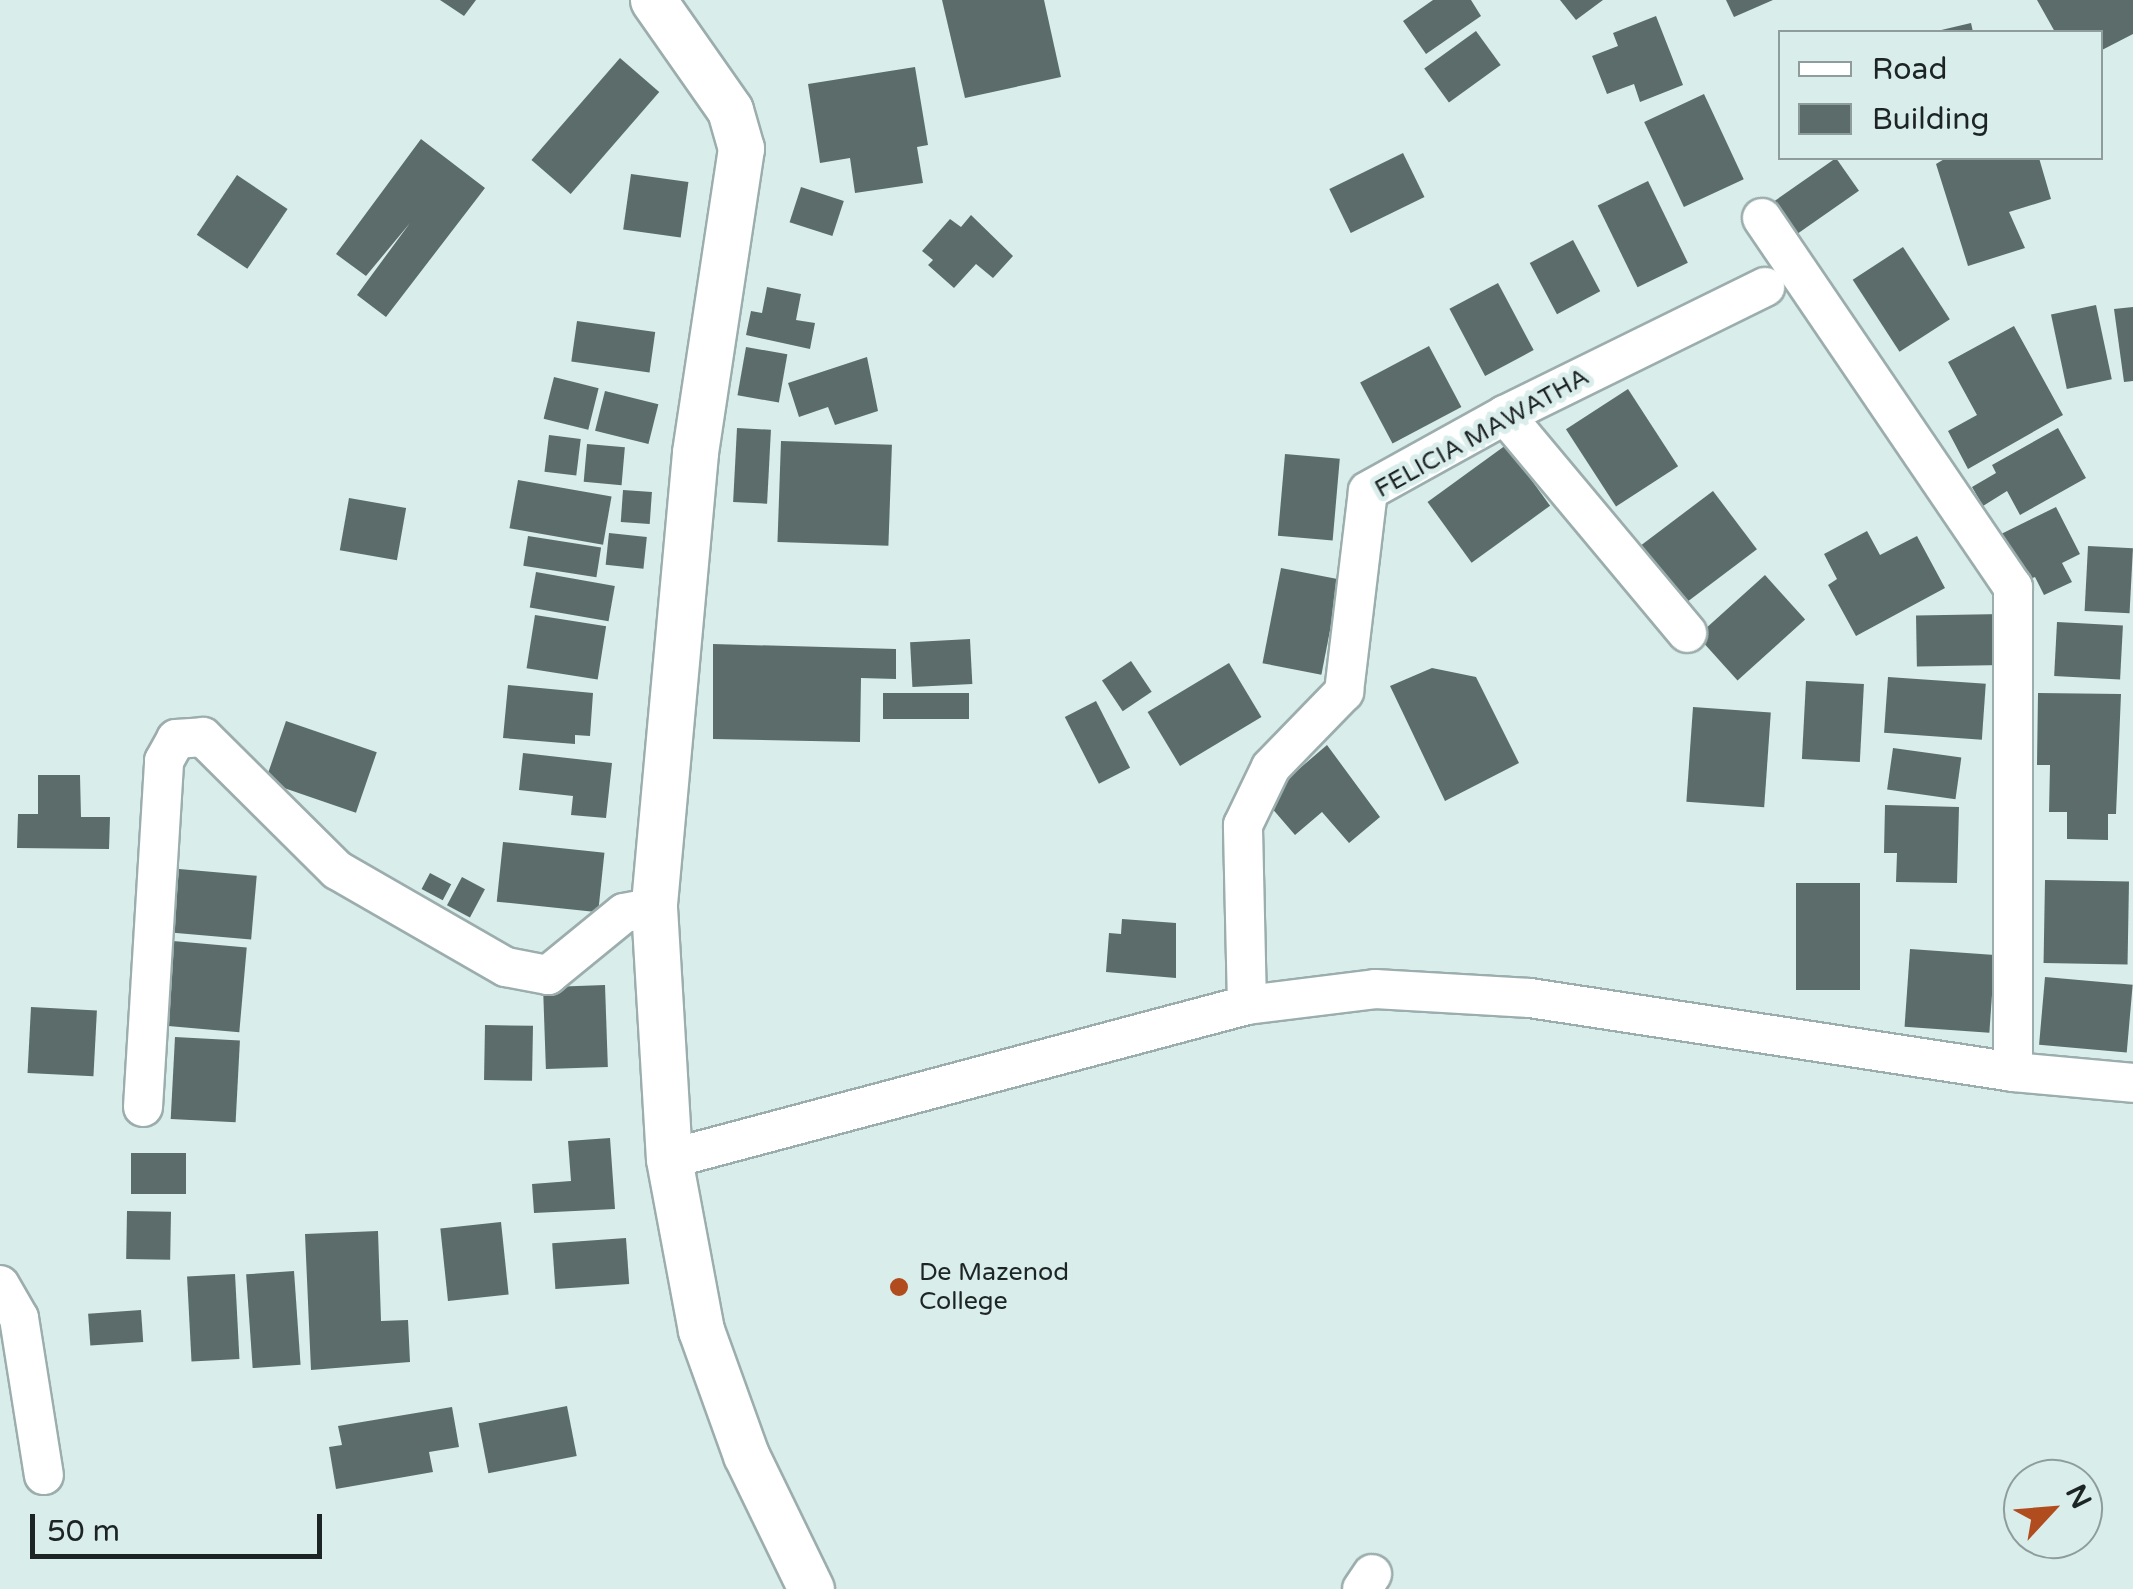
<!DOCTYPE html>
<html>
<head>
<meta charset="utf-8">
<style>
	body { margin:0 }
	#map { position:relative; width:2133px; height:1589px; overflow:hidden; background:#d9edeb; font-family:"Varela Round",sans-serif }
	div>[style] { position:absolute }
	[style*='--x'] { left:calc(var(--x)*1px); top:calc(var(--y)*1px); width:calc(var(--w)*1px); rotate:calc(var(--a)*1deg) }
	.building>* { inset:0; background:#5b6c6b; transform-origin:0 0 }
	.roads { filter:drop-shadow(2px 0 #9badac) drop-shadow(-2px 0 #9badac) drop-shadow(0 2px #9badac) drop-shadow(0 -2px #9badac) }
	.minor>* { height:38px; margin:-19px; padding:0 19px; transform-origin:19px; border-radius:19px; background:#fff }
	.tertiary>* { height:45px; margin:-22.5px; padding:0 22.5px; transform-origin:22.5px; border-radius:22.5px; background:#fff }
	.dots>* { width:28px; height:28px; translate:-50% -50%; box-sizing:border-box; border:5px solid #d9edeb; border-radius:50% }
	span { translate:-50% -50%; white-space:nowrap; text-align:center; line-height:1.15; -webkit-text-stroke:10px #d9edeb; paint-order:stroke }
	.street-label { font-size:25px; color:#1d2424 }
	.poi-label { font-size:25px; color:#1d2424 }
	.left { translate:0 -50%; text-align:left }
	.legend { position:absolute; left:1778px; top:30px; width:325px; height:130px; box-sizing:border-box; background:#d9edeb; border:2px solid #8e9d9b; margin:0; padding:12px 18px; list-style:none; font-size:30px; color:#1d2424 }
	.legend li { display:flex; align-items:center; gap:20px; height:50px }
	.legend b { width:50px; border:2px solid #8e9d9b }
	.north { position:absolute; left:2003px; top:1459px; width:100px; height:100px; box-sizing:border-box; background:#d9edeb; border:2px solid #8e9d9b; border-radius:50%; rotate:64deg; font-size:28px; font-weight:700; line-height:40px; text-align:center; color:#1d2424 }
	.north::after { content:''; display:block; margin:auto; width:35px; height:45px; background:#b14c1f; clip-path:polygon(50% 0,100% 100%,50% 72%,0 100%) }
	.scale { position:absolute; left:30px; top:1514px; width:292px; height:45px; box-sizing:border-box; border:5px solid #1d2424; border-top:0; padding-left:12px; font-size:30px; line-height:35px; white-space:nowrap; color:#1d2424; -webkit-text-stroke:8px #d9edeb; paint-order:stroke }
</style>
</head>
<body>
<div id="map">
	<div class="building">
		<div style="clip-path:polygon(440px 0,476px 0,464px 16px)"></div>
		<div style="clip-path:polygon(942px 0,1044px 0,1061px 77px,965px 98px)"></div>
		<div style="clip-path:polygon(1433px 0,1471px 0,1481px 16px,1426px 54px,1403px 21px)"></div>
		<div style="clip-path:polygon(1560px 0,1603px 0,1576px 20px)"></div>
		<div style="clip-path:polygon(1726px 0,1773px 0,1734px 17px)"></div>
		<div style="clip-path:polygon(2037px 0,2133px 0,2133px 34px,2100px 51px,2100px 32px,2055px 32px)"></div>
		<div style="clip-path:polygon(1656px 16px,1683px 85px,1640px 102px,1634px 84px,1607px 94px,1592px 56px,1618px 46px,1613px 33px)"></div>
		<div style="clip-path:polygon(1971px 23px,1973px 32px,1937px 32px,1937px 31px)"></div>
		<div style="left:1476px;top:31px;width:42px;height:64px;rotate:54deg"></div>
		<div style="left:620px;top:58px;width:52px;height:135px;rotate:41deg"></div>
		<div style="clip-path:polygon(915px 67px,928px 145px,917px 147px,923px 183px,855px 193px,850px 158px,820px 163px,808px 84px)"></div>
		<div style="left:1704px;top:94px;width:94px;height:66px;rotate:65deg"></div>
		<div style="clip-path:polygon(421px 139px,485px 188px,386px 317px,357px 295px,410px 223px,366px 276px,336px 254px)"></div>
		<div style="left:1403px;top:153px;width:49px;height:82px;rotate:64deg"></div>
		<div style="left:1836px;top:158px;width:40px;height:86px;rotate:55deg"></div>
		<div style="clip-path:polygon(1946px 158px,2039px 158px,2051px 199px,2009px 212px,2025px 248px,1968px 266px,1936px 164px)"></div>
		<div style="left:631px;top:174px;width:58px;height:56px;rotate:8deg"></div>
		<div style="left:237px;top:175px;width:61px;height:72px;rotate:34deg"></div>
		<div style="left:1648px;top:181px;width:91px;height:56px;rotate:64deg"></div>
		<div style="left:801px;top:187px;width:45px;height:37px;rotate:18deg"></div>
		<div style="clip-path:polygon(971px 215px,1013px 256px,993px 278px,976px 264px,954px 288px,928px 265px,933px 260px,922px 251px,950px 219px,961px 227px)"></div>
		<div style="left:1573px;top:240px;width:58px;height:49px;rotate:62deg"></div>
		<div style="left:1903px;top:247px;width:86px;height:60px;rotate:57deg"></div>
		<div style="left:1498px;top:283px;width:76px;height:55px;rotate:62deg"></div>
		<div style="clip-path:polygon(767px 287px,801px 294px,796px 320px,815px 323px,810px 349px,746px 335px,751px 311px,762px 313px)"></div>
		<div style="left:2096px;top:305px;width:76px;height:46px;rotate:78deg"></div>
		<div style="clip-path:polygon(2133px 307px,2133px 381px,2124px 382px,2114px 309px)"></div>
		<div style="left:577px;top:321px;width:79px;height:41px;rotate:8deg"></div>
		<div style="clip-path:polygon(2014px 326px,2063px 415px,1968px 469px,1948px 431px,1977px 415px,1948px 362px)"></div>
		<div style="left:1429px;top:346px;width:69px;height:78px;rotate:62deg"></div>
		<div style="left:746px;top:347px;width:42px;height:49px;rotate:10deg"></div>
		<div style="clip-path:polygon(867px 357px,878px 411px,835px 425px,828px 407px,799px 417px,788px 383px)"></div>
		<div style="left:554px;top:377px;width:46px;height:43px;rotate:14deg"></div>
		<div style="left:1628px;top:389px;width:92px;height:74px;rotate:57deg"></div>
		<div style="left:605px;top:391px;width:55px;height:41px;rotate:14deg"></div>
		<div style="left:737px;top:428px;width:34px;height:74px;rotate:3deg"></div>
		<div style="clip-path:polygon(2058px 428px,2086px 478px,2020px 515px,2007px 491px,1983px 506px,1972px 487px,1996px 473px,1992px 465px)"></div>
		<div style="left:549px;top:435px;width:32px;height:37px;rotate:7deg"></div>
		<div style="left:781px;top:441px;width:111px;height:101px;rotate:2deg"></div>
		<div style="left:587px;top:444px;width:38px;height:38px;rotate:5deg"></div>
		<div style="left:1506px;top:445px;width:75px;height:97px;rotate:54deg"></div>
		<div style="left:1285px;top:454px;width:55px;height:82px;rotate:5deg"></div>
		<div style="left:518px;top:480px;width:95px;height:49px;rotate:10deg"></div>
		<div style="left:623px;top:490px;width:29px;height:32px;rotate:4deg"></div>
		<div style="left:1713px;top:491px;width:73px;height:95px;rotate:53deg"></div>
		<div style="left:349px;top:498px;width:58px;height:53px;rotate:10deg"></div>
		<div style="clip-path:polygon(2056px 507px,2080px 554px,2062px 563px,2072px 582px,2044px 595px,2035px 577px,2019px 584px,1995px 537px)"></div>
		<div style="clip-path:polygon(1867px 531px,1880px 555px,1917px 536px,1945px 588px,1856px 636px,1828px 585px,1837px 579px,1824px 554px)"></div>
		<div style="left:609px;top:533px;width:38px;height:32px;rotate:6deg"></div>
		<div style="left:528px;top:536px;width:74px;height:30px;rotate:9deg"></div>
		<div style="left:2088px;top:546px;width:45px;height:65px;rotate:3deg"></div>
		<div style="left:1281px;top:568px;width:60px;height:97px;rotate:11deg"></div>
		<div style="left:536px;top:572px;width:80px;height:36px;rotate:10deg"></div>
		<div style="left:1765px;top:575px;width:60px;height:91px;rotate:48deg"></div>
		<div style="left:2003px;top:614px;width:51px;height:87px;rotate:89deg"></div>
		<div style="left:535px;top:615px;width:72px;height:54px;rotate:9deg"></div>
		<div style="left:2057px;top:622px;width:66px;height:54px;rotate:3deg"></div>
		<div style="left:970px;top:639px;width:45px;height:60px;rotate:87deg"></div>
		<div style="clip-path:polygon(713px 644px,896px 649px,896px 679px,861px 678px,860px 742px,713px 739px)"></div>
		<div style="left:1131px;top:661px;width:37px;height:35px;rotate:56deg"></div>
		<div style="left:1229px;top:663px;width:63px;height:95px;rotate:59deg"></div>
		<div style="clip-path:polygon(1432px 668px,1476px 677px,1519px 763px,1445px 801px,1390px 686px)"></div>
		<div style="left:1888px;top:677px;width:98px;height:56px;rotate:4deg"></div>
		<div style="left:1806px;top:681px;width:58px;height:78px;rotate:3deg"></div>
		<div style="clip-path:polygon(508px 685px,593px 693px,590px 736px,575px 735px,575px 744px,503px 738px)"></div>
		<div style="left:883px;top:693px;width:86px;height:26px"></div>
		<div style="clip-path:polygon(2038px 693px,2121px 694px,2116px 814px,2108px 814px,2108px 840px,2067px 839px,2067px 812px,2049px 812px,2050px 765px,2037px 765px)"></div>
		<div style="left:1096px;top:701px;width:75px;height:35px;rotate:63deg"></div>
		<div style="left:1693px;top:707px;width:78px;height:95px;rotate:4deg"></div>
		<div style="left:286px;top:721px;width:96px;height:64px;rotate:19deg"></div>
		<div style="clip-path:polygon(1327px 745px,1380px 817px,1349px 843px,1322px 812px,1295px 835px,1264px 799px)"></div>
		<div style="left:1893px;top:748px;width:69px;height:42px;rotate:8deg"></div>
		<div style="clip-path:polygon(523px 753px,612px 763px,606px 818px,571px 815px,573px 796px,519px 790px)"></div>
		<div style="clip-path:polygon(38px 775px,80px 775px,81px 817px,110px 817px,109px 849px,17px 848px,18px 814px,38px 814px)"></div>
		<div style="clip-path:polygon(1885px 805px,1959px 807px,1957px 883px,1896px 882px,1897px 853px,1884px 853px)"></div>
		<div style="left:503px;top:842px;width:102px;height:60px;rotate:6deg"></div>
		<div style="left:179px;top:869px;width:78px;height:64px;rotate:5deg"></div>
		<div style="left:430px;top:873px;width:24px;height:18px;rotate:28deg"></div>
		<div style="left:462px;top:877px;width:26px;height:32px;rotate:28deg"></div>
		<div style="left:2045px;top:880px;width:84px;height:83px;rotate:1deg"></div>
		<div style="left:1796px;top:883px;width:64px;height:107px"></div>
		<div style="clip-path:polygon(1122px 919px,1176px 923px,1176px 978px,1106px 972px,1109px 933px,1121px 934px)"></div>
		<div style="left:173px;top:941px;width:74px;height:85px;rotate:5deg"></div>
		<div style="left:1910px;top:949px;width:85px;height:78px;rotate:4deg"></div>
		<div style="left:2045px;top:977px;width:88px;height:68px;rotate:5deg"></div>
		<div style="left:605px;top:985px;width:82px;height:62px;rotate:88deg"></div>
		<div style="left:31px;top:1007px;width:66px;height:66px;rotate:3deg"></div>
		<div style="left:485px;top:1025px;width:48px;height:55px;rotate:1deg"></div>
		<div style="left:175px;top:1037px;width:65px;height:82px;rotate:3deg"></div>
		<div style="clip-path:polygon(610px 1138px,615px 1209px,534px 1213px,532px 1184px,571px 1181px,568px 1141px)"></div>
		<div style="left:131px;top:1153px;width:55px;height:41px"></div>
		<div style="left:127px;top:1211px;width:44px;height:48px;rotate:1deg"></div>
		<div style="left:501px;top:1222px;width:73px;height:61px;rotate:84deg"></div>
		<div style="clip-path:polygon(378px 1231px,381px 1321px,408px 1320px,410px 1362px,311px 1370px,305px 1234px)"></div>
		<div style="left:626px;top:1238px;width:46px;height:74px;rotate:86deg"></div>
		<div style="left:294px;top:1271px;width:94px;height:48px;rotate:86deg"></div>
		<div style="left:235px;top:1274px;width:85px;height:48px;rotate:87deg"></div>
		<div style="left:141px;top:1310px;width:32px;height:53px;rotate:86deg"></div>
		<div style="left:567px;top:1406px;width:51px;height:90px;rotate:79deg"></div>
		<div style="clip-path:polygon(452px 1407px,459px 1447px,429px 1452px,433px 1472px,336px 1489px,329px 1447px,342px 1445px,338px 1426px)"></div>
	</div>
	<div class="roads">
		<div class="minor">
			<div style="--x:1762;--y:218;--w:446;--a:55.8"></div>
			<div style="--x:2013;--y:587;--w:485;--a:90"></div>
			<div style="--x:1505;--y:415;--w:284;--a:50.1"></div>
			<div style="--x:1247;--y:1005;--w:180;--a:-91.3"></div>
			<div style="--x:1243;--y:825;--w:64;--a:-64.2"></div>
			<div style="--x:1271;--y:767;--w:105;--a:-45.8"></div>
			<div style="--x:1344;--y:692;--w:202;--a:-83.2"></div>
			<div style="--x:1368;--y:491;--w:157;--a:-29"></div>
			<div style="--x:1505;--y:415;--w:290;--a:-26.2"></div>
			<div style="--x:143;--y:1107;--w:347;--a:-86.5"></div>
			<div style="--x:164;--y:761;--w:25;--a:-61"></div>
			<div style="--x:176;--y:739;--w:27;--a:-4"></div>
			<div style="--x:203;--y:737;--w:189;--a:44.8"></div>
			<div style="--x:337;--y:870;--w:195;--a:29.9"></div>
			<div style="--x:506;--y:967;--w:43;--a:10.8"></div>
			<div style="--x:548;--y:975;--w:98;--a:-39.2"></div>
			<div style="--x:624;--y:913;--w:31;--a:-11"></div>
			<div style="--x:669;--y:1159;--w:598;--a:-14.92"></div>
			<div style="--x:1247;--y:1005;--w:129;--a:-7.1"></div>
			<div style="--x:1375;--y:989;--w:155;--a:3.3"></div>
			<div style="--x:1530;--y:998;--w:489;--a:8.7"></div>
			<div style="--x:2013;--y:1072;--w:121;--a:5.2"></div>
			<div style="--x:0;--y:1285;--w:38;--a:60"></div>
			<div style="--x:19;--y:1318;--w:159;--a:81"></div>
			<div style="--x:1362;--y:1589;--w:18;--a:-56"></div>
		</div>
		<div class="tertiary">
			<div style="--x:653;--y:0;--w:134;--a:55"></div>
			<div style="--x:730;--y:110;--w:40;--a:74"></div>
			<div style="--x:741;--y:148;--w:308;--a:98.6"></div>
			<div style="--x:695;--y:453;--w:456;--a:95.2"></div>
			<div style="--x:654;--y:907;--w:252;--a:86.6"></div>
			<div style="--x:669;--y:1159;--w:174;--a:79.4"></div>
			<div style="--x:701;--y:1330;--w:133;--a:70.2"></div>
			<div style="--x:746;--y:1455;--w:149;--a:64.1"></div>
		</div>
	</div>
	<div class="dots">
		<div style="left:899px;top:1287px;background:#b14c1f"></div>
	</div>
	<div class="street-label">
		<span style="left:1482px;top:433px;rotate:-29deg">FELICIA MAWATHA</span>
	</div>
	<div class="poi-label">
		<span class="left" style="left:919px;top:1287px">De Mazenod<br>College</span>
	</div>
	<ul class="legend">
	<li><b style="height:12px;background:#fff"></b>Road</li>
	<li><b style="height:28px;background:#5b6c6b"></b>Building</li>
	</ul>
	<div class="north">N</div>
	<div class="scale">50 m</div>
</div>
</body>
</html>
